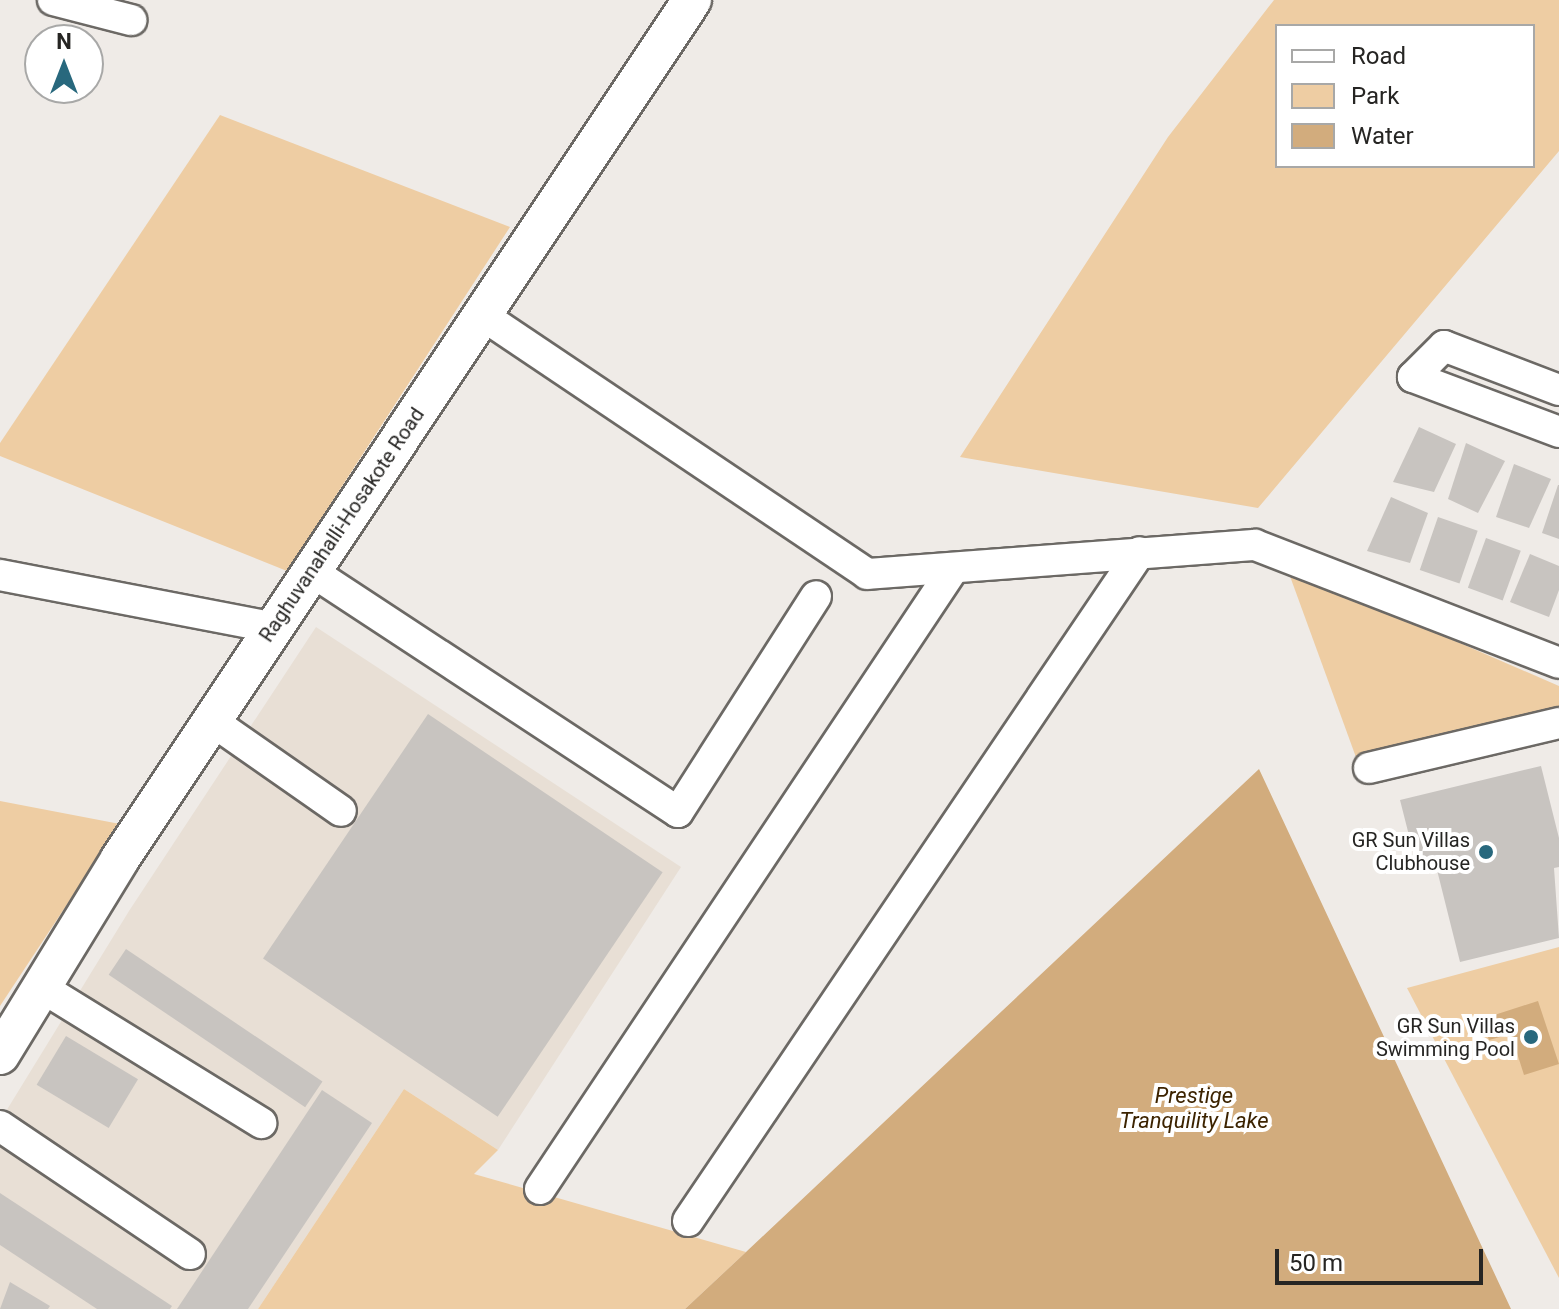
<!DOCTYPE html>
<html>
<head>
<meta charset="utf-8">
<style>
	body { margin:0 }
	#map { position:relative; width:1559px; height:1309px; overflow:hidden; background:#efebe7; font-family:Roboto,sans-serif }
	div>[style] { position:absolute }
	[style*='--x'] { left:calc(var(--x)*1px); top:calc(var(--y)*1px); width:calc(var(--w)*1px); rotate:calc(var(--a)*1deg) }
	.built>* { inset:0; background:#e8dfd5 }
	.green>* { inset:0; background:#eecda3 }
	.water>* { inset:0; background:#d2ac7d }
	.building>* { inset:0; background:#c8c4c0; transform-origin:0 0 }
	.roads { filter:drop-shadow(2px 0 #6c6965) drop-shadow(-2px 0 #6c6965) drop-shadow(0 2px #6c6965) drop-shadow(0 -2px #6c6965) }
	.minor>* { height:30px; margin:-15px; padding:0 15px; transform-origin:15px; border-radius:15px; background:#fff }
	.major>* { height:38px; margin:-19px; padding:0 19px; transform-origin:19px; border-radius:19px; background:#fff }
	.dots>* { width:22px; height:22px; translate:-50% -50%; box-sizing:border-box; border:4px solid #fff; border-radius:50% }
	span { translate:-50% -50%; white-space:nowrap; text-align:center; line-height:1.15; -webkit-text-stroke:8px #fff; paint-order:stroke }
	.street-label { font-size:20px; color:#262523 }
	.poi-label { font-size:20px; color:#262523 }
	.right { translate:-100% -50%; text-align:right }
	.water-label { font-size:22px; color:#3c2300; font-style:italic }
	.legend { position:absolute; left:1275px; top:24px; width:260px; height:144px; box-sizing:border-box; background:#fff; border:2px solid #a8a8a7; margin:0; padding:10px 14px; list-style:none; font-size:24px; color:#262523 }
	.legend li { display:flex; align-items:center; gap:16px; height:40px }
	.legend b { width:40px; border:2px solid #a8a8a7 }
	.north { position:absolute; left:24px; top:24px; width:80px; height:80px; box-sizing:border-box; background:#fff; border:2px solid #a8a8a7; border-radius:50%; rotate:0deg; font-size:22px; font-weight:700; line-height:32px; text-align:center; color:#262523 }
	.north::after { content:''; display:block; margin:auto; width:28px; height:36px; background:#28687d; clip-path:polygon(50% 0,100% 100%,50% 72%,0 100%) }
	.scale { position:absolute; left:1275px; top:1249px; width:208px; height:36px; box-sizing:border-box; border:4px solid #262523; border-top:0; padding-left:10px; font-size:24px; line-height:28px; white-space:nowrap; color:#262523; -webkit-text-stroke:6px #fff; paint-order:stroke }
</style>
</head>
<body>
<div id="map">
	<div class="built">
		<div style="clip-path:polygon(316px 627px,681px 867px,498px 1150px,404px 1089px,258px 1309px,0 1309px,0 1121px,129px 911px)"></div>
	</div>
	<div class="green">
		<div style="clip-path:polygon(evenodd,1274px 0,1559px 0,1559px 151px,1258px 508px,960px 457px,1168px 137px,1274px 0,1533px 26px,1533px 166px,1277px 166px,1277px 26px,1533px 26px)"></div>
		<div style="clip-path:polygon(220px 115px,510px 227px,287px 571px,0 456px,0 443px)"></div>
		<div style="clip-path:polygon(1287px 568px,1559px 686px,1559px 713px,1357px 760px)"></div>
		<div style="clip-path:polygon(0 801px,120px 824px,0 1006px)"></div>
		<div style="clip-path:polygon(1559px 947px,1559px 1278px,1407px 988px)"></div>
		<div style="clip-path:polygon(404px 1089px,498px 1150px,474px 1174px,746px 1252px,685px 1309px,258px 1309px)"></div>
	</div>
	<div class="water">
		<div style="clip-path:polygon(1259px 769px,1511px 1309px,685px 1309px,746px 1252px)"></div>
		<div style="clip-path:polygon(1538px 1001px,1559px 1064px,1524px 1075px,1511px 1034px,1489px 1040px,1482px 1019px)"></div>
	</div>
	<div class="building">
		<div style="clip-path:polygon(1419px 427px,1456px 444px,1434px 492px,1393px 482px)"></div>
		<div style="clip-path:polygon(1466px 443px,1505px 461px,1478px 513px,1448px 499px)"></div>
		<div style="clip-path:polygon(1514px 464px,1551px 479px,1529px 528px,1496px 517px)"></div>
		<div style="clip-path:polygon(1558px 485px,1559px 485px,1559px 539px,1542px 533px)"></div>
		<div style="clip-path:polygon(1391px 497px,1428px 513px,1410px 563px,1367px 551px)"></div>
		<div style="left:1438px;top:517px;width:42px;height:56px;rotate:19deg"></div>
		<div style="left:1486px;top:538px;width:37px;height:53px;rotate:20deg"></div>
		<div style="clip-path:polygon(1530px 554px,1559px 566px,1559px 590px,1549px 617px,1510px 602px)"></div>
		<div style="left:428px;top:714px;width:283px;height:295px;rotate:34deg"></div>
		<div style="clip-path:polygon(1541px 766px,1559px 838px,1559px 867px,1554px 868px,1559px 938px,1460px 962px,1436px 866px,1418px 871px,1400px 800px)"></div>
		<div style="left:126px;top:949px;width:237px;height:31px;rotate:34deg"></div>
		<div style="left:66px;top:1036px;width:84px;height:57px;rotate:31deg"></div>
		<div style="clip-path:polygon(322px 1090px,372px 1123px,248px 1309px,177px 1309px)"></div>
		<div style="clip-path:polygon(0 1193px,172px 1306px,170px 1309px,97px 1309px,0 1245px)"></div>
		<div style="clip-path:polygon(10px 1282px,50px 1306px,48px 1309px,0 1309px)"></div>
	</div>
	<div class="roads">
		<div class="minor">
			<div style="--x:53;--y:0;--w:81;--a:14.4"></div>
			<div style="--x:482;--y:315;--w:464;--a:33.9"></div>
			<div style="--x:867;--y:574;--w:389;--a:-4.3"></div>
			<div style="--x:1255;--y:545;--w:326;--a:21.2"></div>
			<div style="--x:1559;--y:390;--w:123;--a:-159.1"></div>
			<div style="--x:1444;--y:346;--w:44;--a:135"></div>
			<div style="--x:1413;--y:377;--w:156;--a:20.6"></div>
			<div style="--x:311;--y:571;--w:439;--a:33.3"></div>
			<div style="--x:678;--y:812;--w:256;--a:-57.4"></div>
			<div style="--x:0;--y:575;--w:279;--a:10.9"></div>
			<div style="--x:212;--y:721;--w:157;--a:34.9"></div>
			<div style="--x:1369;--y:768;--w:195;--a:-13.3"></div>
			<div style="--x:41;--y:987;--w:259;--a:31.7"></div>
			<div style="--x:0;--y:1126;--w:229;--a:34"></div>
			<div style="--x:540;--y:1189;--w:745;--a:-56.33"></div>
			<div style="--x:688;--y:1221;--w:807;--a:-55.96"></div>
		</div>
		<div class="major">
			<div style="--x:0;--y:1055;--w:230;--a:-58.5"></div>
			<div style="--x:120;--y:859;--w:1032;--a:-56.34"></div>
		</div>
	</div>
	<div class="dots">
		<div style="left:1486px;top:852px;background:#28687d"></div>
		<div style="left:1531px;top:1037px;background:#28687d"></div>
	</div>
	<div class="street-label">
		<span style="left:342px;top:525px;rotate:-56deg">Raghuvanahalli-Hosakote Road</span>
	</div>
	<div class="poi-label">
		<span class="right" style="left:1470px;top:852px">GR Sun Villas<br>Clubhouse</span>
		<span class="right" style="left:1515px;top:1038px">GR Sun Villas<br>Swimming Pool</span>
	</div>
	<div class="water-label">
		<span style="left:1194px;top:1108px">Prestige<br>Tranquility Lake</span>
	</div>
	<ul class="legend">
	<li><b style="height:10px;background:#fff"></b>Road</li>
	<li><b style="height:22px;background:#eecda3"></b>Park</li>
	<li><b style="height:22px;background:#d2ac7d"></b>Water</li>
	</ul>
	<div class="north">N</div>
	<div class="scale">50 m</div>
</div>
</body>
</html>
